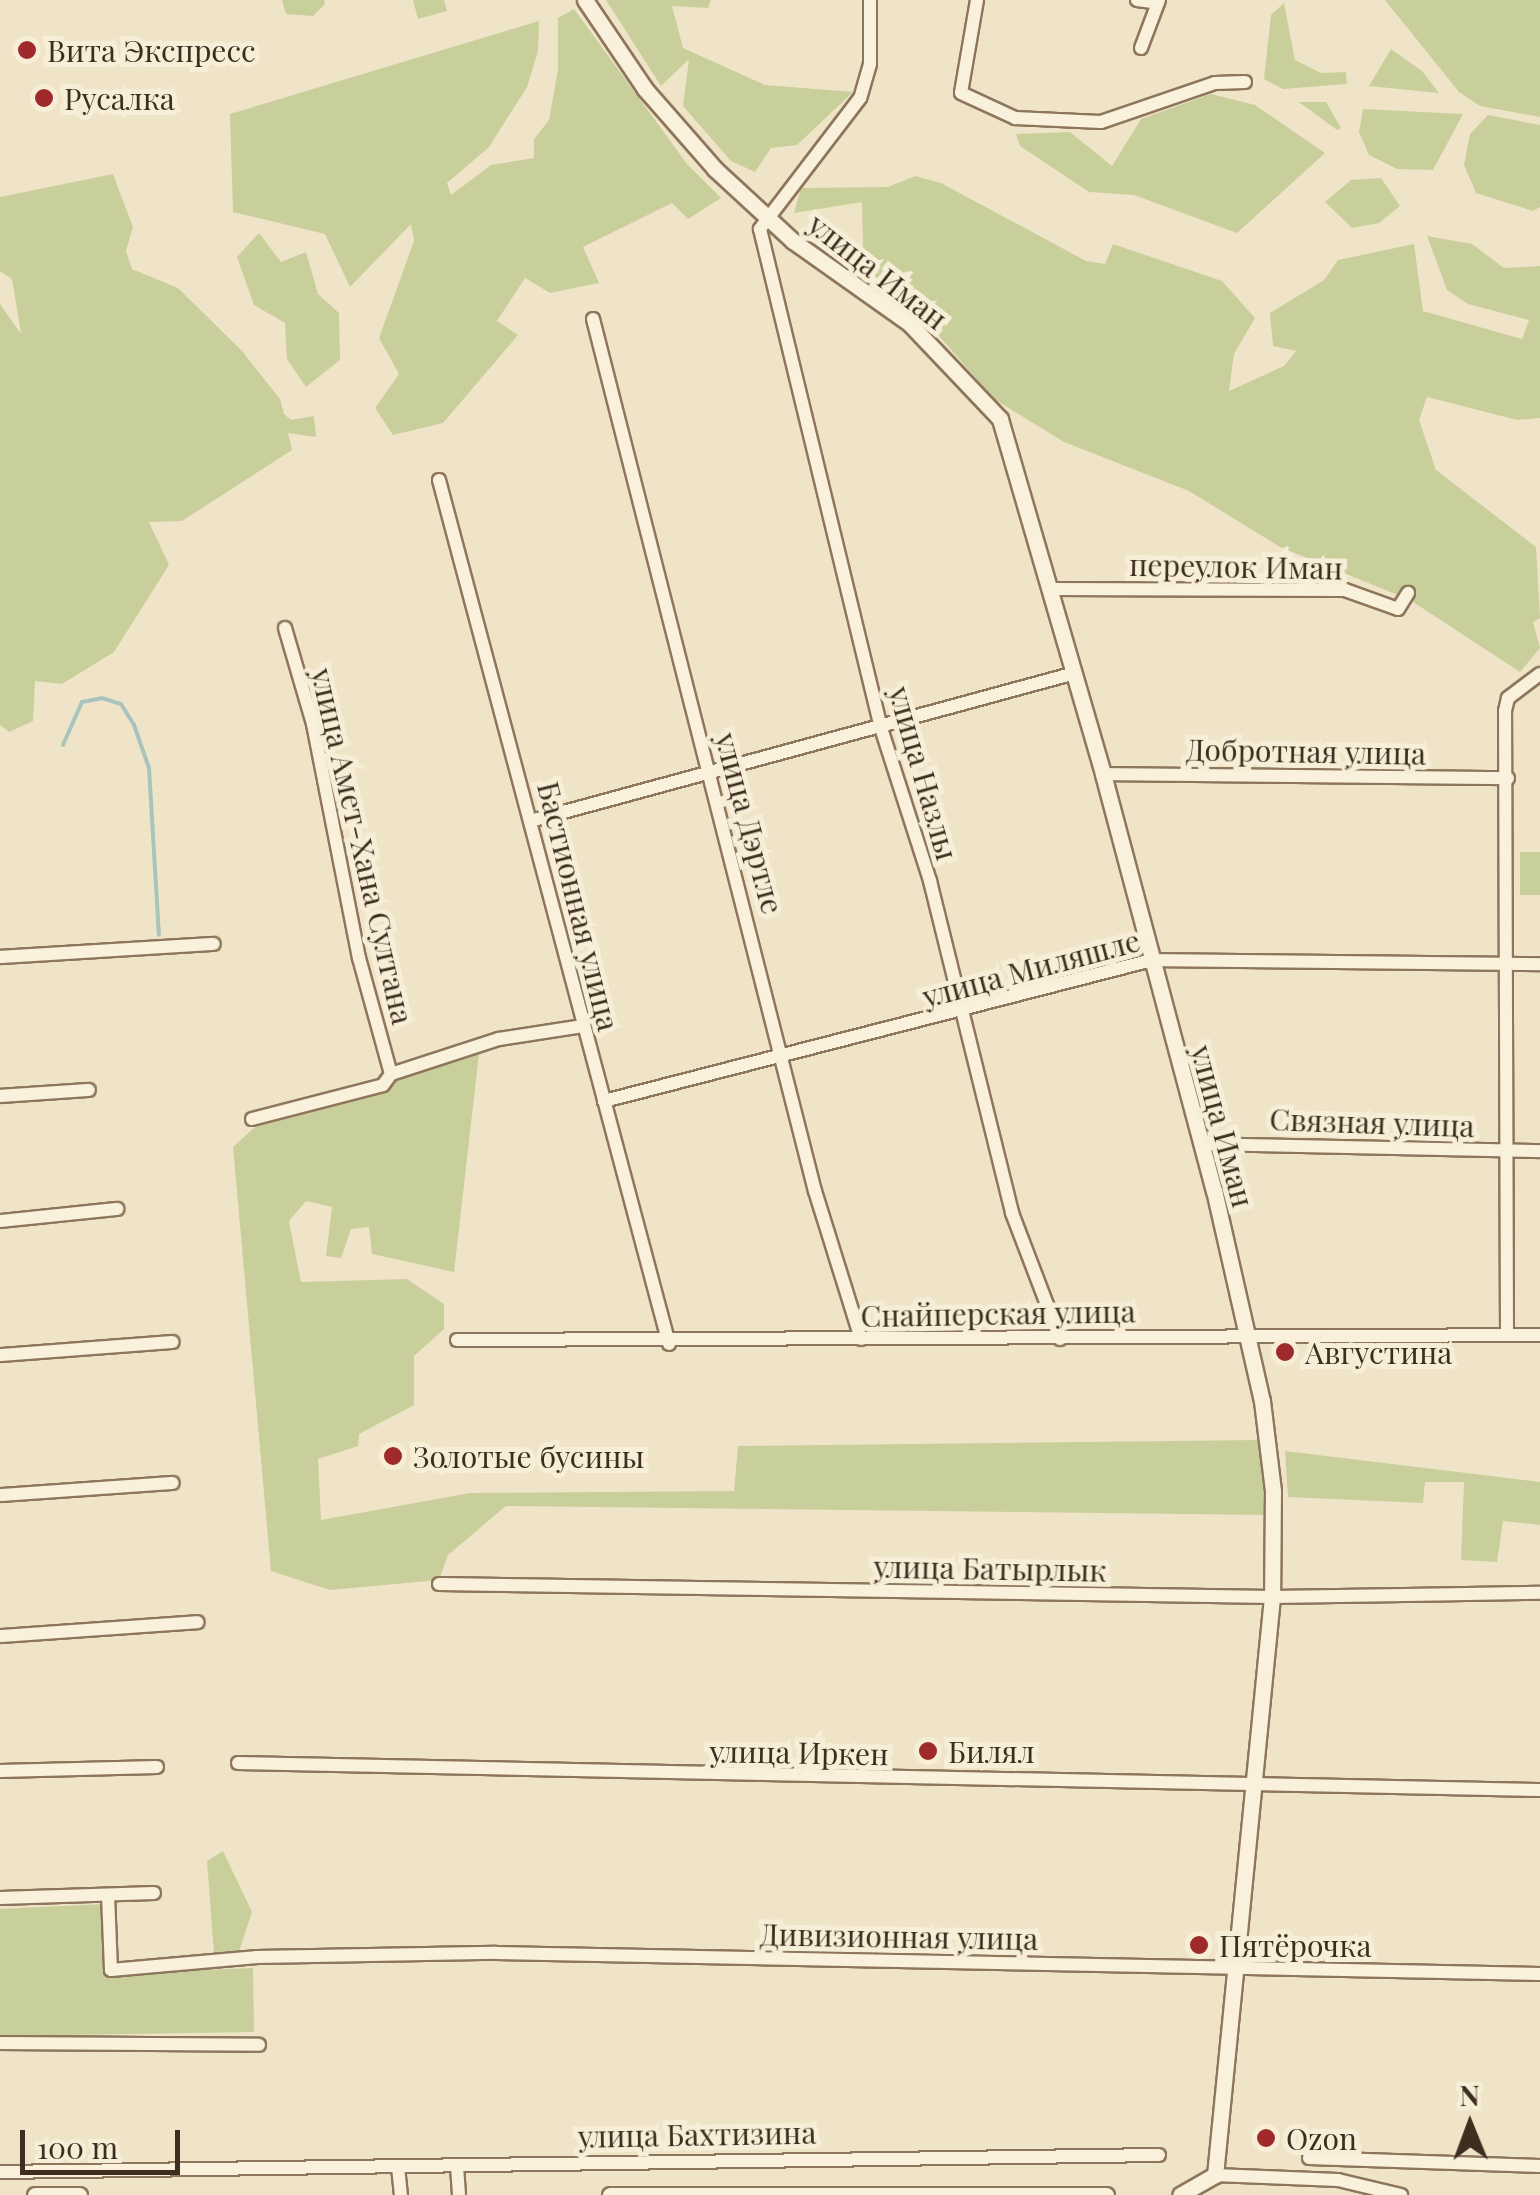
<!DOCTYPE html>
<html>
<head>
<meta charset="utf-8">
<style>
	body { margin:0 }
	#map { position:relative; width:1540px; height:2195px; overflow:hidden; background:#f0e4c8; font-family:"Playfair Display",serif }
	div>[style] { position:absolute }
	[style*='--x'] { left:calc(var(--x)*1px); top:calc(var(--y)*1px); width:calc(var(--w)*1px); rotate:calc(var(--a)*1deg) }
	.green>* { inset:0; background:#c9cf9b; transform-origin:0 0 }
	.stream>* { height:4px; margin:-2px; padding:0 2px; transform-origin:2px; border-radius:2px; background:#a9c4bc }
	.roads { filter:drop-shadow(2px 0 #8d765c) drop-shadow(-2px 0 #8d765c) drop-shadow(0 2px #8d765c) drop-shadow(0 -2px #8d765c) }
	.minor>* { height:12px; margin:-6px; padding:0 6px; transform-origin:6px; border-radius:6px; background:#faf1dc }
	.tertiary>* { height:15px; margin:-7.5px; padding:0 7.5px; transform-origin:7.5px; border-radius:7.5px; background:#faf1dc }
	.dots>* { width:28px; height:28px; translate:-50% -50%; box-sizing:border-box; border:5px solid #f7eed8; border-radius:50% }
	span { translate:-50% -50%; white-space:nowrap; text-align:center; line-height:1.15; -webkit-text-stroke:10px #f7eed8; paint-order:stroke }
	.poi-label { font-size:30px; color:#3d2e20 }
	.left { translate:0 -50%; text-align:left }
	.street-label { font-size:30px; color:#3d2e20 }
	.north { position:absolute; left:1420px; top:2075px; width:100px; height:100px; -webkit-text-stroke:8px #f7eed8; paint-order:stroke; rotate:359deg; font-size:28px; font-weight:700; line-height:40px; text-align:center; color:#3d2e20 }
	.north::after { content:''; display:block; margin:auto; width:35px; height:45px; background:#3d2e20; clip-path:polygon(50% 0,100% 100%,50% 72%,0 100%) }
	.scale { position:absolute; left:20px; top:2130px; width:160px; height:45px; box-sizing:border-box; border:5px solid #3d2e20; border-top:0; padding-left:12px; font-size:30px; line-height:35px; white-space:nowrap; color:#3d2e20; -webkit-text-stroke:8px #f7eed8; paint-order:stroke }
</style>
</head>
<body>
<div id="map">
	<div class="green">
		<div style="clip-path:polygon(282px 0,324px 0,325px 4px,313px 16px,286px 14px)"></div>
		<div style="clip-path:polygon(413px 0,444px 0,447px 11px,418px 19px)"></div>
		<div style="clip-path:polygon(606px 0,711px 0,708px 8px,672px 6px,683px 48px,765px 85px,853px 92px,797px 145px,771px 148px,755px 172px,731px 161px,683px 106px,689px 59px,661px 86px)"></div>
		<div style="clip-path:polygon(1385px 0,1540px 0,1540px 117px,1480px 106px,1459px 92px)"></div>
		<div style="clip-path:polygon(1284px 3px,1295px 60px,1321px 73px,1346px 72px,1347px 84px,1283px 89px,1264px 79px,1271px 15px)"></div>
		<div style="clip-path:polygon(574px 9px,687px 164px,721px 198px,688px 219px,672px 203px,583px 247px,599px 283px,550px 293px,525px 278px,497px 321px,518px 335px,443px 423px,393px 435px,375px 408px,399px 374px,379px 338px,414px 241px,411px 224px,350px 287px,325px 234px,233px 212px,230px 114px,539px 21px,538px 51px,527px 87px,489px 147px,447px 183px,451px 195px,491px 165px,534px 158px,534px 139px,549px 120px,558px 70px,558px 18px)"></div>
		<div style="clip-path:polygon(1391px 49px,1422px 71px,1439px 93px,1369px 86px)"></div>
		<div style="clip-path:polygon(1211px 94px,1255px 105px,1325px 153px,1237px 233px,1134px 195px,1089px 192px,1020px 146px,1016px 134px,1070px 132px,1112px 166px,1141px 119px)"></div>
		<div style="clip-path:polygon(1299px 102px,1326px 102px,1341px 128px,1337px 130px)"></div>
		<div style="clip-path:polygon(1363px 109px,1463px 114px,1433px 170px,1397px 169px,1369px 155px,1359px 132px)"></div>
		<div style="clip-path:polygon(1488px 115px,1540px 125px,1540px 207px,1533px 211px,1476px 193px,1464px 165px,1470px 134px)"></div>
		<div style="clip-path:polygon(113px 174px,133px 227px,126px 251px,132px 269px,178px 288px,242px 351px,280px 399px,284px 414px,291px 420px,314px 416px,316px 437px,288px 433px,292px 450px,182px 521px,149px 522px,169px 565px,114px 652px,62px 684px,35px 681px,33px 721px,9px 732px,0 725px,0 304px,21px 334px,12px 279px,0 271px,0 197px)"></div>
		<div style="clip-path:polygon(915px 176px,941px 183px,1086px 261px,1105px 264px,1113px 244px,1222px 281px,1255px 318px,1234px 354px,1229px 391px,1284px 366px,1296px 351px,1273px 346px,1270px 313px,1324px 280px,1338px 260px,1414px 244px,1423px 311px,1522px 339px,1529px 320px,1468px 304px,1447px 290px,1427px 236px,1472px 244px,1504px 268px,1540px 266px,1540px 418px,1517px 420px,1427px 397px,1419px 420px,1436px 470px,1536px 547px,1540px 618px,1533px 622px,1540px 648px,1520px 672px,1410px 600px,1280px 547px,1189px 491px,1064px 442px,994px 399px,933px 329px,827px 249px,863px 249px,862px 202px,794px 213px,801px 188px,888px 187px)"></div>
		<div style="clip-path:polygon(1381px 178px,1400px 206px,1379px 223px,1352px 228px,1325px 202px,1351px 180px)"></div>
		<div style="clip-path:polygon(259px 233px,281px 262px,306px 252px,318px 294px,339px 313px,340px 360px,306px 387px,287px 359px,285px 323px,254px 305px,237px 257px)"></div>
		<div style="left:1520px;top:852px;width:20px;height:43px"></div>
		<div style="clip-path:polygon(479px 1054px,454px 1272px,372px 1254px,369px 1227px,351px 1229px,341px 1258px,326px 1256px,332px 1207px,306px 1201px,289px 1221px,301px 1282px,407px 1279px,444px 1304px,444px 1329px,414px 1356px,414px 1405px,359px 1434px,358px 1446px,318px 1459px,321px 1520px,470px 1493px,734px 1491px,738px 1446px,1261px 1440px,1270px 1515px,506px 1506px,448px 1555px,439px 1580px,330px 1590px,271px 1571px,233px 1147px,255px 1127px,388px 1089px,399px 1079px)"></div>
		<div style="clip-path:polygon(1285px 1451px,1540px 1482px,1540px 1525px,1503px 1521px,1497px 1562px,1461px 1560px,1464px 1482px,1425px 1482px,1423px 1503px,1288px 1497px)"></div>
		<div style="clip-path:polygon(223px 1851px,252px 1912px,239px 1952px,214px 1954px,207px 1861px)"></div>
		<div style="clip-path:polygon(104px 1904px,108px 1974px,253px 1968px,254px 2032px,0 2036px,0 1909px)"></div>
	</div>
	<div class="stream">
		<div style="--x:63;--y:745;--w:47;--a:-66.2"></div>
		<div style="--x:82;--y:702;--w:20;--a:-11"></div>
		<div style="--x:102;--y:698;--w:20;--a:18"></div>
		<div style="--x:121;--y:704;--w:25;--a:58"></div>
		<div style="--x:134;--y:725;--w:46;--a:70.8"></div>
		<div style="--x:149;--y:768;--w:167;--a:86.6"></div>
	</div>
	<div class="roads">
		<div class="minor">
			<div style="--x:870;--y:0;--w:64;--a:90"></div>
			<div style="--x:870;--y:64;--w:35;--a:106"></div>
			<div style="--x:860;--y:98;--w:165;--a:127.4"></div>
			<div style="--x:760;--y:229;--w:513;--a:76.37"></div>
			<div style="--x:881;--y:728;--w:161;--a:72.2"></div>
			<div style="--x:930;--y:881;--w:342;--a:76.1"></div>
			<div style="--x:1012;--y:1213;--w:135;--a:69.1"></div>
			<div style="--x:977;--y:0;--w:94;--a:99.8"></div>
			<div style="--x:961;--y:93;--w:60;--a:24.8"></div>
			<div style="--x:1015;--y:118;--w:86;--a:2.7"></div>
			<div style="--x:1101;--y:122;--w:120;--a:-18.9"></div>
			<div style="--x:1215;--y:83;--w:30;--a:-2"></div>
			<div style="--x:1137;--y:0;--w:21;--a:8"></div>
			<div style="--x:1141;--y:48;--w:51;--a:-69.4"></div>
			<div style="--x:593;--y:319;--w:900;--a:75.72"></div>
			<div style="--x:815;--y:1191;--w:155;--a:72.7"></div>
			<div style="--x:439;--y:480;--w:894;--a:75.09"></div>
			<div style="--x:1051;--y:589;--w:294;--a:0.2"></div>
			<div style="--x:1345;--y:590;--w:56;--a:19.7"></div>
			<div style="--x:1398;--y:609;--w:19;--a:-58"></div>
			<div style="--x:285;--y:628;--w:100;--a:73.7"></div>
			<div style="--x:313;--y:724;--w:238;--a:78.9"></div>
			<div style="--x:359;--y:958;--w:120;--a:74.6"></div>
			<div style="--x:1103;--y:774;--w:405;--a:0.6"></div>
			<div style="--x:534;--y:820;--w:561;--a:-15.2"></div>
			<div style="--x:0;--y:957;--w:214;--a:-3.5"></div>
			<div style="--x:0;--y:1096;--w:89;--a:-3.9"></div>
			<div style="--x:604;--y:1101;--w:566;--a:-14.43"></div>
			<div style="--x:1152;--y:960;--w:388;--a:0.6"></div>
			<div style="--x:252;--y:1119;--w:135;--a:-14.5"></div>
			<div style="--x:383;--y:1085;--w:14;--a:-54"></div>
			<div style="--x:391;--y:1074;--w:114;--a:-18"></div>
			<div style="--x:499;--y:1039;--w:85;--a:-8.8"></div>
			<div style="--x:1202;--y:1144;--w:338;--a:1.2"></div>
			<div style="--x:0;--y:1221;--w:118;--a:-5.9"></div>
			<div style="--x:1507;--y:1334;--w:623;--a:-90.18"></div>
			<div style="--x:1505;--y:711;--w:13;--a:-77"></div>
			<div style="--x:1508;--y:698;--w:40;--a:-37"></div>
			<div style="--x:457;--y:1340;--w:1083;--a:-0.26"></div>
			<div style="--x:0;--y:1355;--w:173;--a:-4.3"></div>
			<div style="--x:0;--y:1495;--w:173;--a:-4"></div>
			<div style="--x:439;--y:1584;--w:833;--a:0.89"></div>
			<div style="--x:1272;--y:1597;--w:268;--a:-0.9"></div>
			<div style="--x:0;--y:1636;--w:198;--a:-4"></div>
			<div style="--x:238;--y:1763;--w:1302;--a:1.19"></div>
			<div style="--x:0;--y:1771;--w:157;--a:-1.5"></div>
			<div style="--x:108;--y:1895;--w:75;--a:87.7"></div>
			<div style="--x:111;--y:1970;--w:147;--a:-5.1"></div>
			<div style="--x:257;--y:1957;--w:239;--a:-1"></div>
			<div style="--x:496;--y:1953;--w:1044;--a:1.15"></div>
			<div style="--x:0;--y:1898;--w:154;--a:-1.9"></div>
			<div style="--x:0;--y:2043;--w:259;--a:0.4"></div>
			<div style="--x:1309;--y:2158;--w:231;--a:2"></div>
			<div style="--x:457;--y:2166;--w:29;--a:86"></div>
			<div style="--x:398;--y:2167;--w:28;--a:84"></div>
			<div style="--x:0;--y:2172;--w:1159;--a:-0.84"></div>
			<div style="--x:1215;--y:2175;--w:123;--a:2.3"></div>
			<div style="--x:1338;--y:2180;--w:65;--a:13.4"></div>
		</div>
		<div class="tertiary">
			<div style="--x:585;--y:0;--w:107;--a:56"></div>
			<div style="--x:645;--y:89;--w:106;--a:48.8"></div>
			<div style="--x:715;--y:169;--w:106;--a:42.7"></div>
			<div style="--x:793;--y:241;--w:142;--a:35.3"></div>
			<div style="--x:909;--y:323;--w:132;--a:46.5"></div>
			<div style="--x:1000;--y:419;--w:370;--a:73.8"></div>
			<div style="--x:1103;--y:774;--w:431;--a:75.1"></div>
			<div style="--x:1214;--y:1190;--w:216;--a:77.2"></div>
			<div style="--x:1262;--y:1401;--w:91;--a:83"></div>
			<div style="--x:1273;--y:1491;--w:106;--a:90.5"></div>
			<div style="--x:1272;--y:1597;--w:581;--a:95.63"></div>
			<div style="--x:1215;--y:2175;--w:40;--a:150.3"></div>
			<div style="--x:35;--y:2195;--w:44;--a:0"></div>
			<div style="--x:610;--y:2195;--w:496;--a:0"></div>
		</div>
	</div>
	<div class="dots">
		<div style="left:27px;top:50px;background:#9e2a2b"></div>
		<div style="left:44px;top:98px;background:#9e2a2b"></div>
		<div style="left:1285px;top:1352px;background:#9e2a2b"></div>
		<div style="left:393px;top:1456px;background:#9e2a2b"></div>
		<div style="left:928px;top:1751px;background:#9e2a2b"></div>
		<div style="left:1199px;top:1945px;background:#9e2a2b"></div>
		<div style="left:1266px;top:2138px;background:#9e2a2b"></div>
	</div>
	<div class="poi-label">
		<span class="left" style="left:47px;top:50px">Вита Экспресс</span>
		<span class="left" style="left:64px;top:98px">Русалка</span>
		<span class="left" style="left:1305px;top:1352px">Августина</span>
		<span class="left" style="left:413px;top:1456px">Золотые бусины</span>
		<span class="left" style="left:948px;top:1751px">Билял</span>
		<span class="left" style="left:1219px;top:1945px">Пятёрочка</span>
		<span class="left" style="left:1286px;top:2138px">Ozon</span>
	</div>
	<div class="street-label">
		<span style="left:878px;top:271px;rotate:38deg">улица Иман</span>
		<span style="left:1236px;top:566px;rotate:1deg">переулок Иман</span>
		<span style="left:1306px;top:751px;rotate:1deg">Добротная улица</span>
		<span style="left:924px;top:773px;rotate:74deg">улица Назлы</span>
		<span style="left:750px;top:823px;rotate:75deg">улица Дэртле</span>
		<span style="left:363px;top:846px;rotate:77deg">улица Амет-Хана Султана</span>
		<span style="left:579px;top:906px;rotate:76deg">Бастионная улица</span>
		<span style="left:1031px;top:968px;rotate:-15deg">улица Миляшле</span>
		<span style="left:1372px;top:1122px;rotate:2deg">Связная улица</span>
		<span style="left:1223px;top:1126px;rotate:75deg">улица Иман</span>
		<span style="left:998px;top:1313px;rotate:-1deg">Снайперская улица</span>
		<span style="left:990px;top:1568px;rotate:1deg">улица Батырлык</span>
		<span style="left:799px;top:1752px;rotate:1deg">улица Иркен</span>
		<span style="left:899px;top:1936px;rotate:1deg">Дивизионная улица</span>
		<span style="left:697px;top:2134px;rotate:-1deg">улица Бахтизина</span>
	</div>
	<div class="north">N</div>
	<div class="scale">100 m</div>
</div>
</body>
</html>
